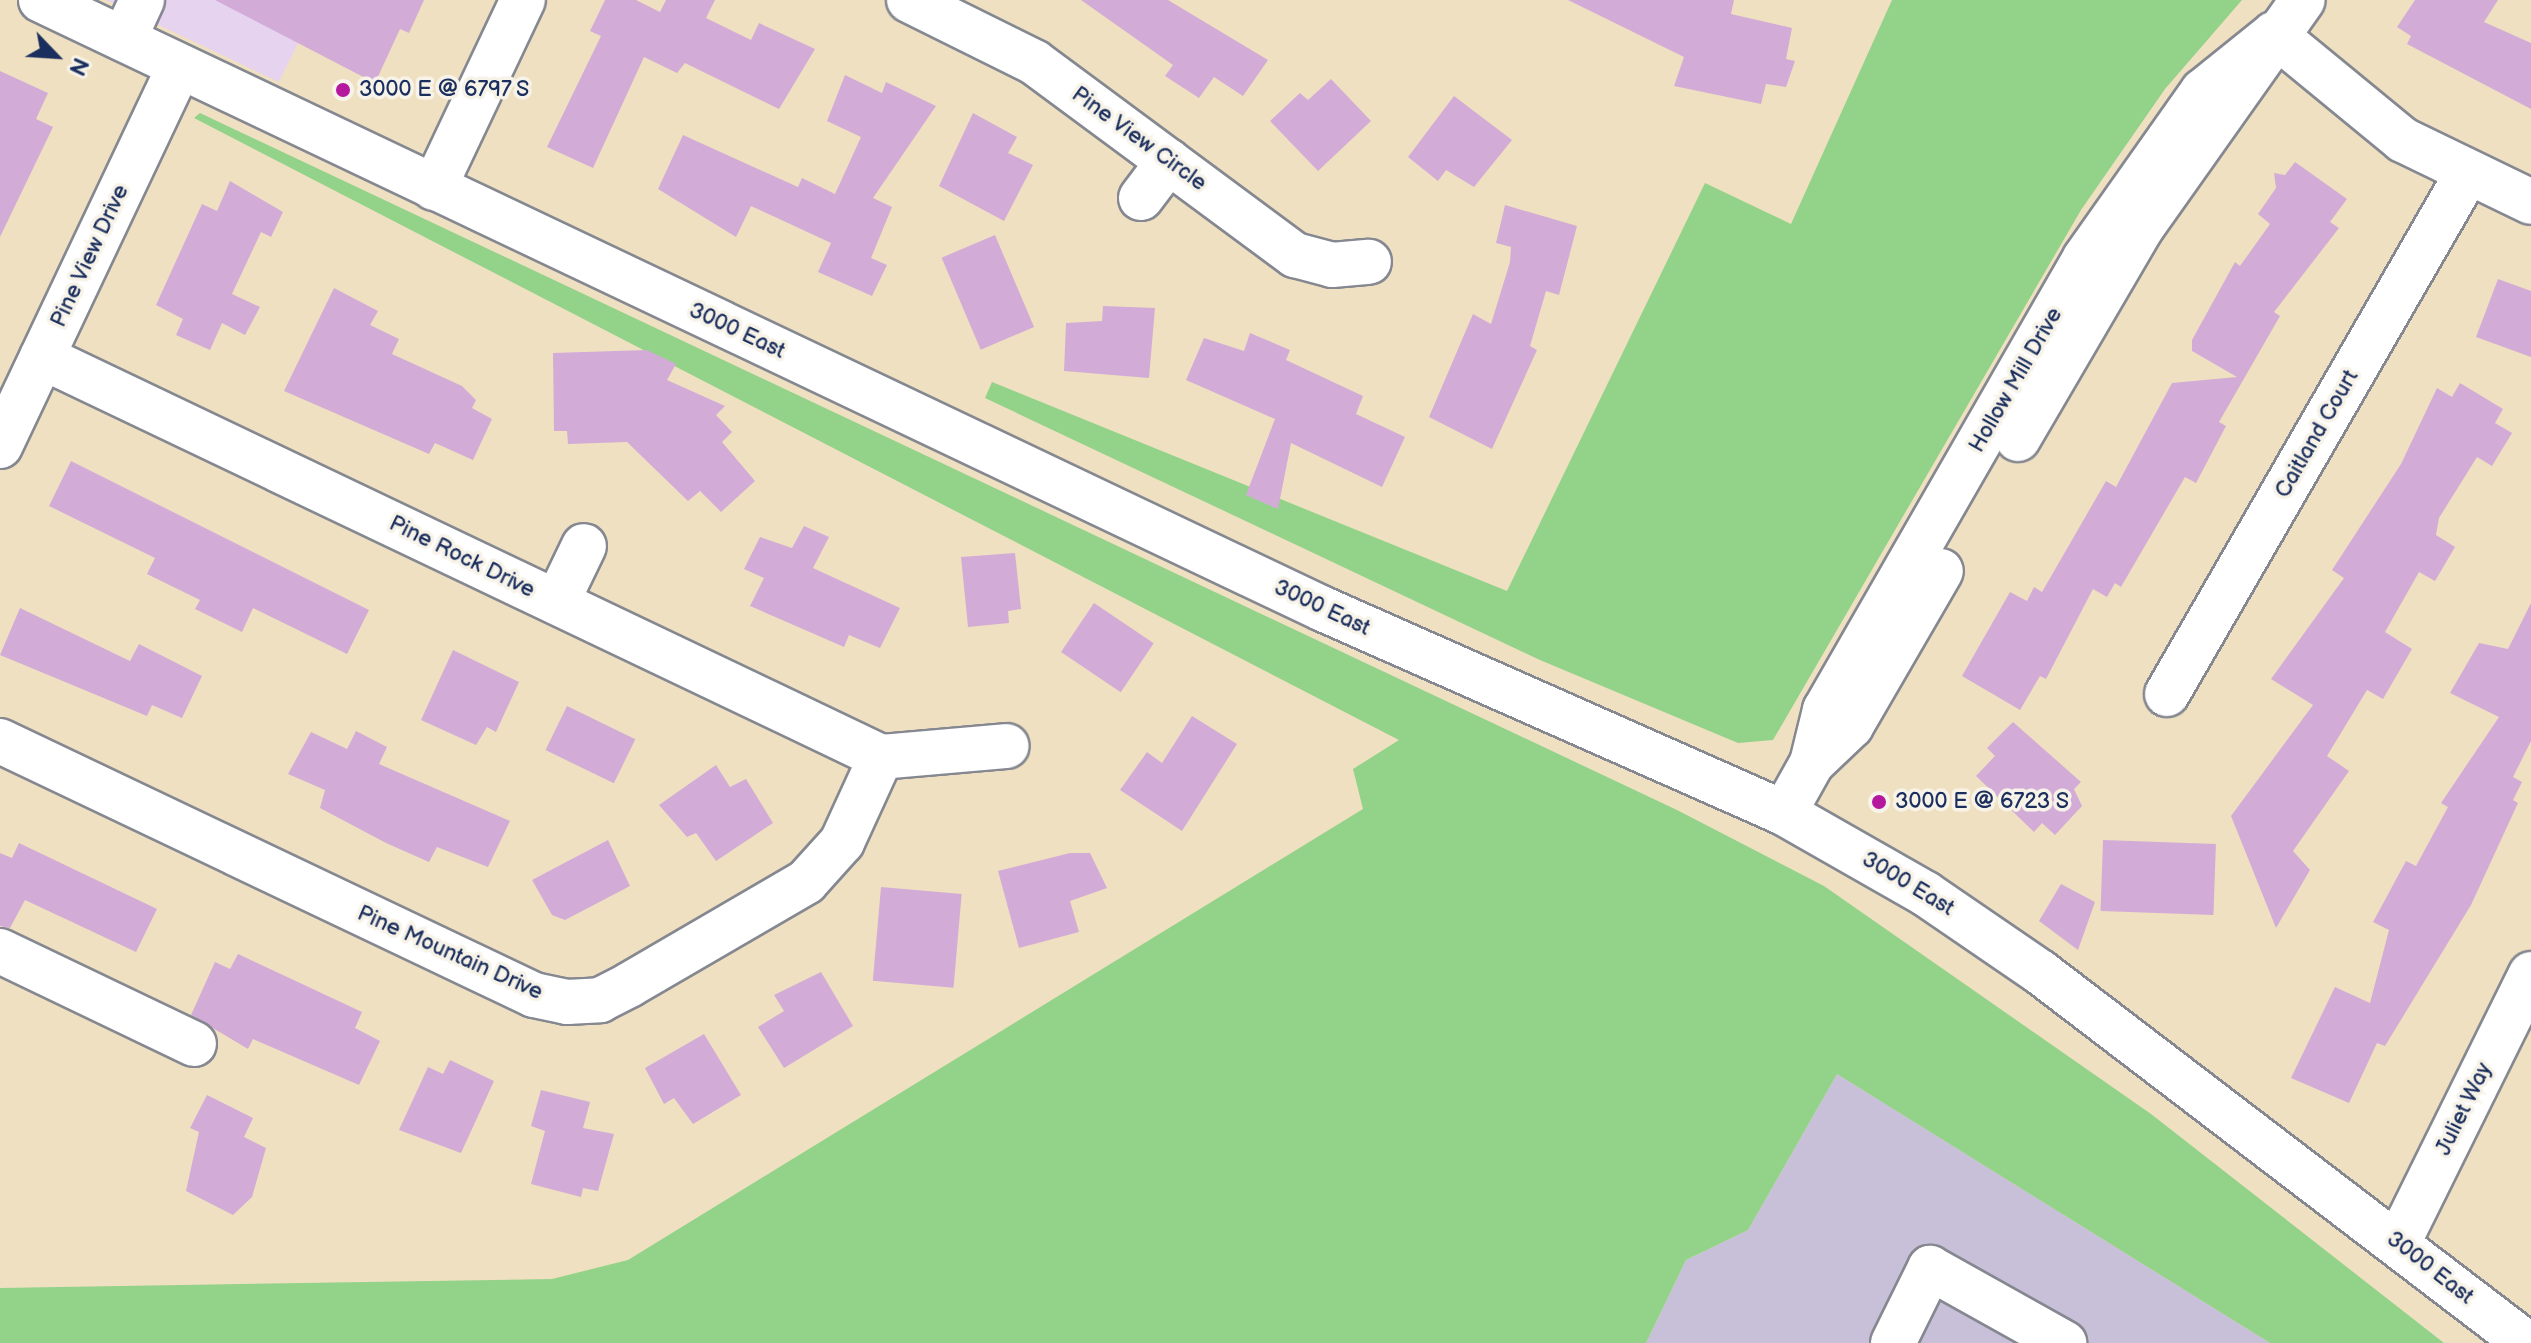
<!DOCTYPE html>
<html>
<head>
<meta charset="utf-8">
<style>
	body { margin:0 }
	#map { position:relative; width:2531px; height:1343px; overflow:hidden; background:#efe0c1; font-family:"Balsamiq Sans",sans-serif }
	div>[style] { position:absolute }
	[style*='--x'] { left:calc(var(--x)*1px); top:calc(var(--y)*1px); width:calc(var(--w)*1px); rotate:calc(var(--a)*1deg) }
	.built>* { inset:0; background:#e6d3f0 }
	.industrial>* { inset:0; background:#c8c0d8 }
	.green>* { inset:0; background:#93d289 }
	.building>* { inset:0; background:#d2acd6; transform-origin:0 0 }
	.roads { filter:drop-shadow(2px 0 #858890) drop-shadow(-2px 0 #858890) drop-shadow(0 2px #858890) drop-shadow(0 -2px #858890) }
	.minor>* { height:44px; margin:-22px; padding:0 22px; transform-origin:22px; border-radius:22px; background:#fff }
	.major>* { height:44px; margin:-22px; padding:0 22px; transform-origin:22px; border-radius:22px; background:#fff }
	.dots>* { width:22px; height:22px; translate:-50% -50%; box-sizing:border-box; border:4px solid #f7f3e8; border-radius:50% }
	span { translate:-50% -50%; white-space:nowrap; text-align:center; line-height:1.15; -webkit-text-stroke:7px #f7f3e8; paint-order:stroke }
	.poi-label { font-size:22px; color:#1b2f5e }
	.left { translate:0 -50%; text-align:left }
	.street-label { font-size:22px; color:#1b2f5e }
	.north { position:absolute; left:16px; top:16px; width:80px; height:80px; -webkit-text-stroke:6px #f7f3e8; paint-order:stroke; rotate:115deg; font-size:22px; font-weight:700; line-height:32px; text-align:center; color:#1b2f5e }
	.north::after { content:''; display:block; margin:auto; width:28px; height:36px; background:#1b2f5e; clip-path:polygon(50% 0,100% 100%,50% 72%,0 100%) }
</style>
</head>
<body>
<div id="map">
	<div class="built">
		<div style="clip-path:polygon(106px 0,319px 0,279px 82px)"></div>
	</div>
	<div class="industrial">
		<div style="clip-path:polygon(1837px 1074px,2270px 1343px,1646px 1343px,1686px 1260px,1748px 1230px)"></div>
	</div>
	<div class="green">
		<div style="clip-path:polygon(1892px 0,2242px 0,2165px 89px,2081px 210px,1773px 740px,1738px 743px,1540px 660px,985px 398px,992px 382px,1507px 591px,1705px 183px,1791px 224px)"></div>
		<div style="clip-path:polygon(200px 113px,1677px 810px,1824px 886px,2151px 1114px,2444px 1343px,2270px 1343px,1837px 1074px,1748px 1230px,1686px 1260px,1646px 1343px,0 1343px,0 1288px,552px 1279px,628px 1260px,1363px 809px,1353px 769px,1399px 740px,194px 118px)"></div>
	</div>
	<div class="building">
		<div style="clip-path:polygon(215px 0,424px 0,409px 33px,400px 29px,375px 83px)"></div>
		<div style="clip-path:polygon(605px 0,636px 0,660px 12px,666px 0,715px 0,706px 18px,751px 40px,759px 23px,815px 49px,779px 109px,685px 63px,677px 73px,644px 57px,593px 168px,547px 147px,601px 36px,590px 31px)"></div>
		<div style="clip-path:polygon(1081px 0,1168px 0,1268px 60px,1243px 96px,1214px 77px,1199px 98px,1165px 76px,1173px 65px)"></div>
		<div style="clip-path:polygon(1568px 0,1734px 0,1731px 14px,1792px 28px,1786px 59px,1795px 61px,1786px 87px,1766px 84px,1761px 104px,1674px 86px,1684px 57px)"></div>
		<div style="clip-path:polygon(2415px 0,2498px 0,2484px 22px,2531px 43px,2531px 109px,2407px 44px,2411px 36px,2397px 27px)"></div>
		<div style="clip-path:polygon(0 71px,48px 93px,36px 119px,53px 127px,0 237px)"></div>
		<div style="clip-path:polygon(845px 75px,882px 93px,886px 82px,936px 106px,873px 198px,892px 207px,871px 258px,887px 265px,872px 296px,818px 272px,831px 243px,751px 206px,736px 237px,658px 189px,683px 135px,798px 187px,802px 178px,835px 194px,861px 137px,827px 121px)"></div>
		<div style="clip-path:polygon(1331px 79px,1371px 121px,1318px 171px,1270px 121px,1300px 93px,1308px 100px)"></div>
		<div style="clip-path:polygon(1454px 96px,1512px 140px,1474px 187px,1446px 170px,1438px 181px,1408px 157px)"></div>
		<div style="clip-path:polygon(973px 113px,1017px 137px,1008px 153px,1033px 165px,1004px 221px,939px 186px)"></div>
		<div style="clip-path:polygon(2295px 162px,2347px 199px,2330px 222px,2339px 228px,2274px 312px,2280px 316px,2219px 422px,2226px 426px,2196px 483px,2185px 477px,2121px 587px,2115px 583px,2107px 597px,2093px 589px,2046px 679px,2040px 676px,2020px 710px,1962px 676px,2010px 592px,2027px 601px,2034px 587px,2042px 592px,2106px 481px,2116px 487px,2172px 383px,2237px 377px,2192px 351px,2192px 340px,2235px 262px,2240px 266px,2270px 224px,2258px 214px,2276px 188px,2274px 173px,2285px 175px)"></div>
		<div style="clip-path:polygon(230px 181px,283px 212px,271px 237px,261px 232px,232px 294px,260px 307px,245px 335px,222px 323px,210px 350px,176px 335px,183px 319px,156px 305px,202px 204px,217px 211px)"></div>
		<div style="clip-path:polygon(1505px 205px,1577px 226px,1559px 295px,1546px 291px,1530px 346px,1537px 350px,1492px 449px,1429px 417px,1473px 314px,1491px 324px,1510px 262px,1511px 247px,1496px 243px)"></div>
		<div style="left:995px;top:235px;width:100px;height:58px;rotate:67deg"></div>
		<div style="clip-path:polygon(2498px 279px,2531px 291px,2531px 357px,2476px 337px)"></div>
		<div style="clip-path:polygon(334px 288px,378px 311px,370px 325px,399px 339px,392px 354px,462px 386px,476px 400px,472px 408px,492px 419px,473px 460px,435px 443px,429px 454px,284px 391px)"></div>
		<div style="clip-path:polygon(1103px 306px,1155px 308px,1149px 378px,1064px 371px,1066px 323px,1102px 321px)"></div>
		<div style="clip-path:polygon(1250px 333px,1290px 350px,1286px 360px,1363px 396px,1356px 414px,1405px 437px,1382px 487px,1291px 443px,1278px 509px,1246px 495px,1275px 419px,1186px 380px,1204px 338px,1244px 351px)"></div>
		<div style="clip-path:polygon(647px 350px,676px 364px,667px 380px,725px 406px,716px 415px,732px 432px,722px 442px,755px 481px,721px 512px,700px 491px,688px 501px,627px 442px,568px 444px,567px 431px,554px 431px,553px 353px)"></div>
		<div style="clip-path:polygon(2460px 383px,2503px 409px,2495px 423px,2512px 433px,2492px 466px,2477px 457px,2439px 518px,2436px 535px,2455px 547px,2435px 581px,2419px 572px,2385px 632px,2412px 649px,2383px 699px,2367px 690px,2327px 756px,2349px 771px,2293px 851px,2310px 870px,2276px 928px,2231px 816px,2313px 705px,2271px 679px,2344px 578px,2332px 570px,2401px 464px,2437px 388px,2452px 397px)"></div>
		<div style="clip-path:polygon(71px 461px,369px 610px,347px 654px,253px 608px,242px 632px,195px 609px,200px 600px,147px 574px,155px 558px,49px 506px)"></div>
		<div style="clip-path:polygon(804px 526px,829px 537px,813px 568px,900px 608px,880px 648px,849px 635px,844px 647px,750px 606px,764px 578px,744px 569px,760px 537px,792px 548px)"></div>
		<div style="clip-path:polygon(1015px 553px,1021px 609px,1008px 611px,1009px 623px,968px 627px,961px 557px)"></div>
		<div style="left:1094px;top:603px;width:72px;height:59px;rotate:34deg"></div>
		<div style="clip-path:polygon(2531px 603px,2531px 741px,2513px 777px,2522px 782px,2513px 800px,2518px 803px,2471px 905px,2385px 1046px,2377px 1043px,2349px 1103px,2291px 1078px,2335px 987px,2370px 1003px,2389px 930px,2373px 922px,2406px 861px,2416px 866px,2448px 807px,2441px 803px,2499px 717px,2450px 693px,2479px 643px,2508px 649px)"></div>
		<div style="clip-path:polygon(20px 608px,130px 661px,139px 644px,202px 676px,182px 718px,152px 705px,147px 716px,0 655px)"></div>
		<div style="clip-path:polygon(453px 650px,519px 682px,496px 732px,487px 727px,476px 745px,421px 720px)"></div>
		<div style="left:567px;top:706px;width:76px;height:49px;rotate:26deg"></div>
		<div style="clip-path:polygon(1192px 716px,1237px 744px,1182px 831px,1120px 790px,1147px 752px,1162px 763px)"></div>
		<div style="clip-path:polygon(2013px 722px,2081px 782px,2074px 789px,2082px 806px,2055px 835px,2042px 823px,2034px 832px,1976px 776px,1995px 756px,1987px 748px)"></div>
		<div style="clip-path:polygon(356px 731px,387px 747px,379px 764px,510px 821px,488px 867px,437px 847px,429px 862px,386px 843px,320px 808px,325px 790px,288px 774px,311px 732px,347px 749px)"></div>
		<div style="clip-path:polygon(716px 765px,730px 787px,746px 779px,773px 823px,716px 861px,696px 833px,687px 837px,659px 805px)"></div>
		<div style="clip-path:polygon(608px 840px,630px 886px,565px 920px,552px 915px,532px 880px)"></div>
		<div style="left:2103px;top:840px;width:113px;height:71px;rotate:2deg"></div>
		<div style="clip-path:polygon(19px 843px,157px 909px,136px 952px,25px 900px,10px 928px,0 926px,0 853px,12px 858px)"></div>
		<div style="clip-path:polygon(1070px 853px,1090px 853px,1107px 888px,1070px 901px,1079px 932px,1019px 948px,998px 871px)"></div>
		<div style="clip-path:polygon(2061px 884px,2095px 902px,2078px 950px,2039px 921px)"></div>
		<div style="left:881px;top:887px;width:81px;height:94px;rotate:5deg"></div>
		<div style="clip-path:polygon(238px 954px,362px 1012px,355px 1028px,380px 1041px,359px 1085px,253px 1039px,248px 1049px,191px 1015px,215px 962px,230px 969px)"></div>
		<div style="clip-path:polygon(821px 972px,853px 1026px,784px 1068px,758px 1027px,784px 1011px,774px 995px)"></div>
		<div style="clip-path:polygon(704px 1034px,741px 1095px,693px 1124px,674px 1098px,664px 1104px,645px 1068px)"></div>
		<div style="clip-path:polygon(450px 1060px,494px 1081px,461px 1153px,399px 1130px,428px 1067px,443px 1074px)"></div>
		<div style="clip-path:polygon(541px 1090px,590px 1102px,583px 1128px,614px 1134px,598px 1191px,583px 1188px,581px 1197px,531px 1184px,545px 1131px,531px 1126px)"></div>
		<div style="clip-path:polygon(207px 1095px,253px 1118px,244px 1137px,266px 1148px,252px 1197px,233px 1215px,186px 1191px,199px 1132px,190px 1128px)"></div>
	</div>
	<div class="roads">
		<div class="minor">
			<div style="--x:909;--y:0;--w:140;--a:26.4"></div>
			<div style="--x:1034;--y:62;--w:325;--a:36.5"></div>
			<div style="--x:1295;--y:255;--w:38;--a:15"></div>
			<div style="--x:1332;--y:265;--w:37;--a:-5"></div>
			<div style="--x:2274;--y:34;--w:167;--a:39.4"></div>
			<div style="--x:2403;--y:140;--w:142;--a:25.8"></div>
			<div style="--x:124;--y:39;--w:43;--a:-65.2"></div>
			<div style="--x:434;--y:188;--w:208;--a:-64.7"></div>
			<div style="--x:1141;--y:198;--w:46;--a:-52.9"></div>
			<div style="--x:42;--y:357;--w:929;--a:25.49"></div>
			<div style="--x:881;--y:757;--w:126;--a:-5"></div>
			<div style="--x:2018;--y:439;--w:246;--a:-59.7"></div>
			<div style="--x:2142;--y:227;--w:278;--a:-54.7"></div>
			<div style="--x:0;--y:446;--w:420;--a:-64.7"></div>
			<div style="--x:557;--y:602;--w:62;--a:-64.3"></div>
			<div style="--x:2167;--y:694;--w:600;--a:-60.02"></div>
			<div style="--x:0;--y:741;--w:591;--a:25.44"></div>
			<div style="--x:534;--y:995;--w:34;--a:12"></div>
			<div style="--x:567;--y:1002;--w:33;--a:-3"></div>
			<div style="--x:600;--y:1000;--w:33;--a:-27"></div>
			<div style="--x:629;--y:985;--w:205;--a:-30.2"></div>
			<div style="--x:806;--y:882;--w:54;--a:-48"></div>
			<div style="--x:842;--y:842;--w:94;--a:-65.4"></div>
			<div style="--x:1812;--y:763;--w:54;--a:-43.5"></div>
			<div style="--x:1851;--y:726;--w:179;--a:-59.9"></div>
			<div style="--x:1784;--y:813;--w:57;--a:-60.8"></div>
			<div style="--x:1812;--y:763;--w:55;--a:-76.2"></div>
			<div style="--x:1825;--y:710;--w:521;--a:-60.09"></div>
			<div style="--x:2085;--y:258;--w:204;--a:-54.8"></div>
			<div style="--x:2203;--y:91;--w:91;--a:-38.8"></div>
			<div style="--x:0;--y:951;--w:215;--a:25.6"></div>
			<div style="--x:2398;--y:1243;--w:300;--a:-63.7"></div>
			<div style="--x:1893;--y:1343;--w:84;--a:-63.7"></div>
			<div style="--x:1930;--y:1268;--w:154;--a:29.2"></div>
		</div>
		<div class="major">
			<div style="--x:41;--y:0;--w:1419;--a:25.41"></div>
			<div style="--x:1323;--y:609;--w:504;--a:23.87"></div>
			<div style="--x:1784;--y:813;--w:163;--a:29.7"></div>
			<div style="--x:1926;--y:894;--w:138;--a:34.4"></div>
			<div style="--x:2040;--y:972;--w:611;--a:37.36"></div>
		</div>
	</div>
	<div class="dots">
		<div style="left:343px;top:90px;background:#b5179e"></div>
		<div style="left:1879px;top:802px;background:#b5179e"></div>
	</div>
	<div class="poi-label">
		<span class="left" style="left:359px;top:90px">3000 E @ 6797 S</span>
		<span class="left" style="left:1895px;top:802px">3000 E @ 6723 S</span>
	</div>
	<div class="street-label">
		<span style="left:1139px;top:139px;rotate:36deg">Pine View Circle</span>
		<span style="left:90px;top:256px;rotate:-65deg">Pine View Drive</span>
		<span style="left:737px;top:331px;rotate:25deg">3000 East</span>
		<span style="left:2016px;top:380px;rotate:-60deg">Hollow Mill Drive</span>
		<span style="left:2317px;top:434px;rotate:-60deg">Caitland Court</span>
		<span style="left:462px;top:557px;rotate:26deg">Pine Rock Drive</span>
		<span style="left:1322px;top:608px;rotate:25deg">3000 East</span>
		<span style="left:1908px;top:884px;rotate:31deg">3000 East</span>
		<span style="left:450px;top:953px;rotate:24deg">Pine Mountain Drive</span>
		<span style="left:2464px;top:1109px;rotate:-64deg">Juliet Way</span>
		<span style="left:2430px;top:1268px;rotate:38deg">3000 East</span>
	</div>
	<div class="north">N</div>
</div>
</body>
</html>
